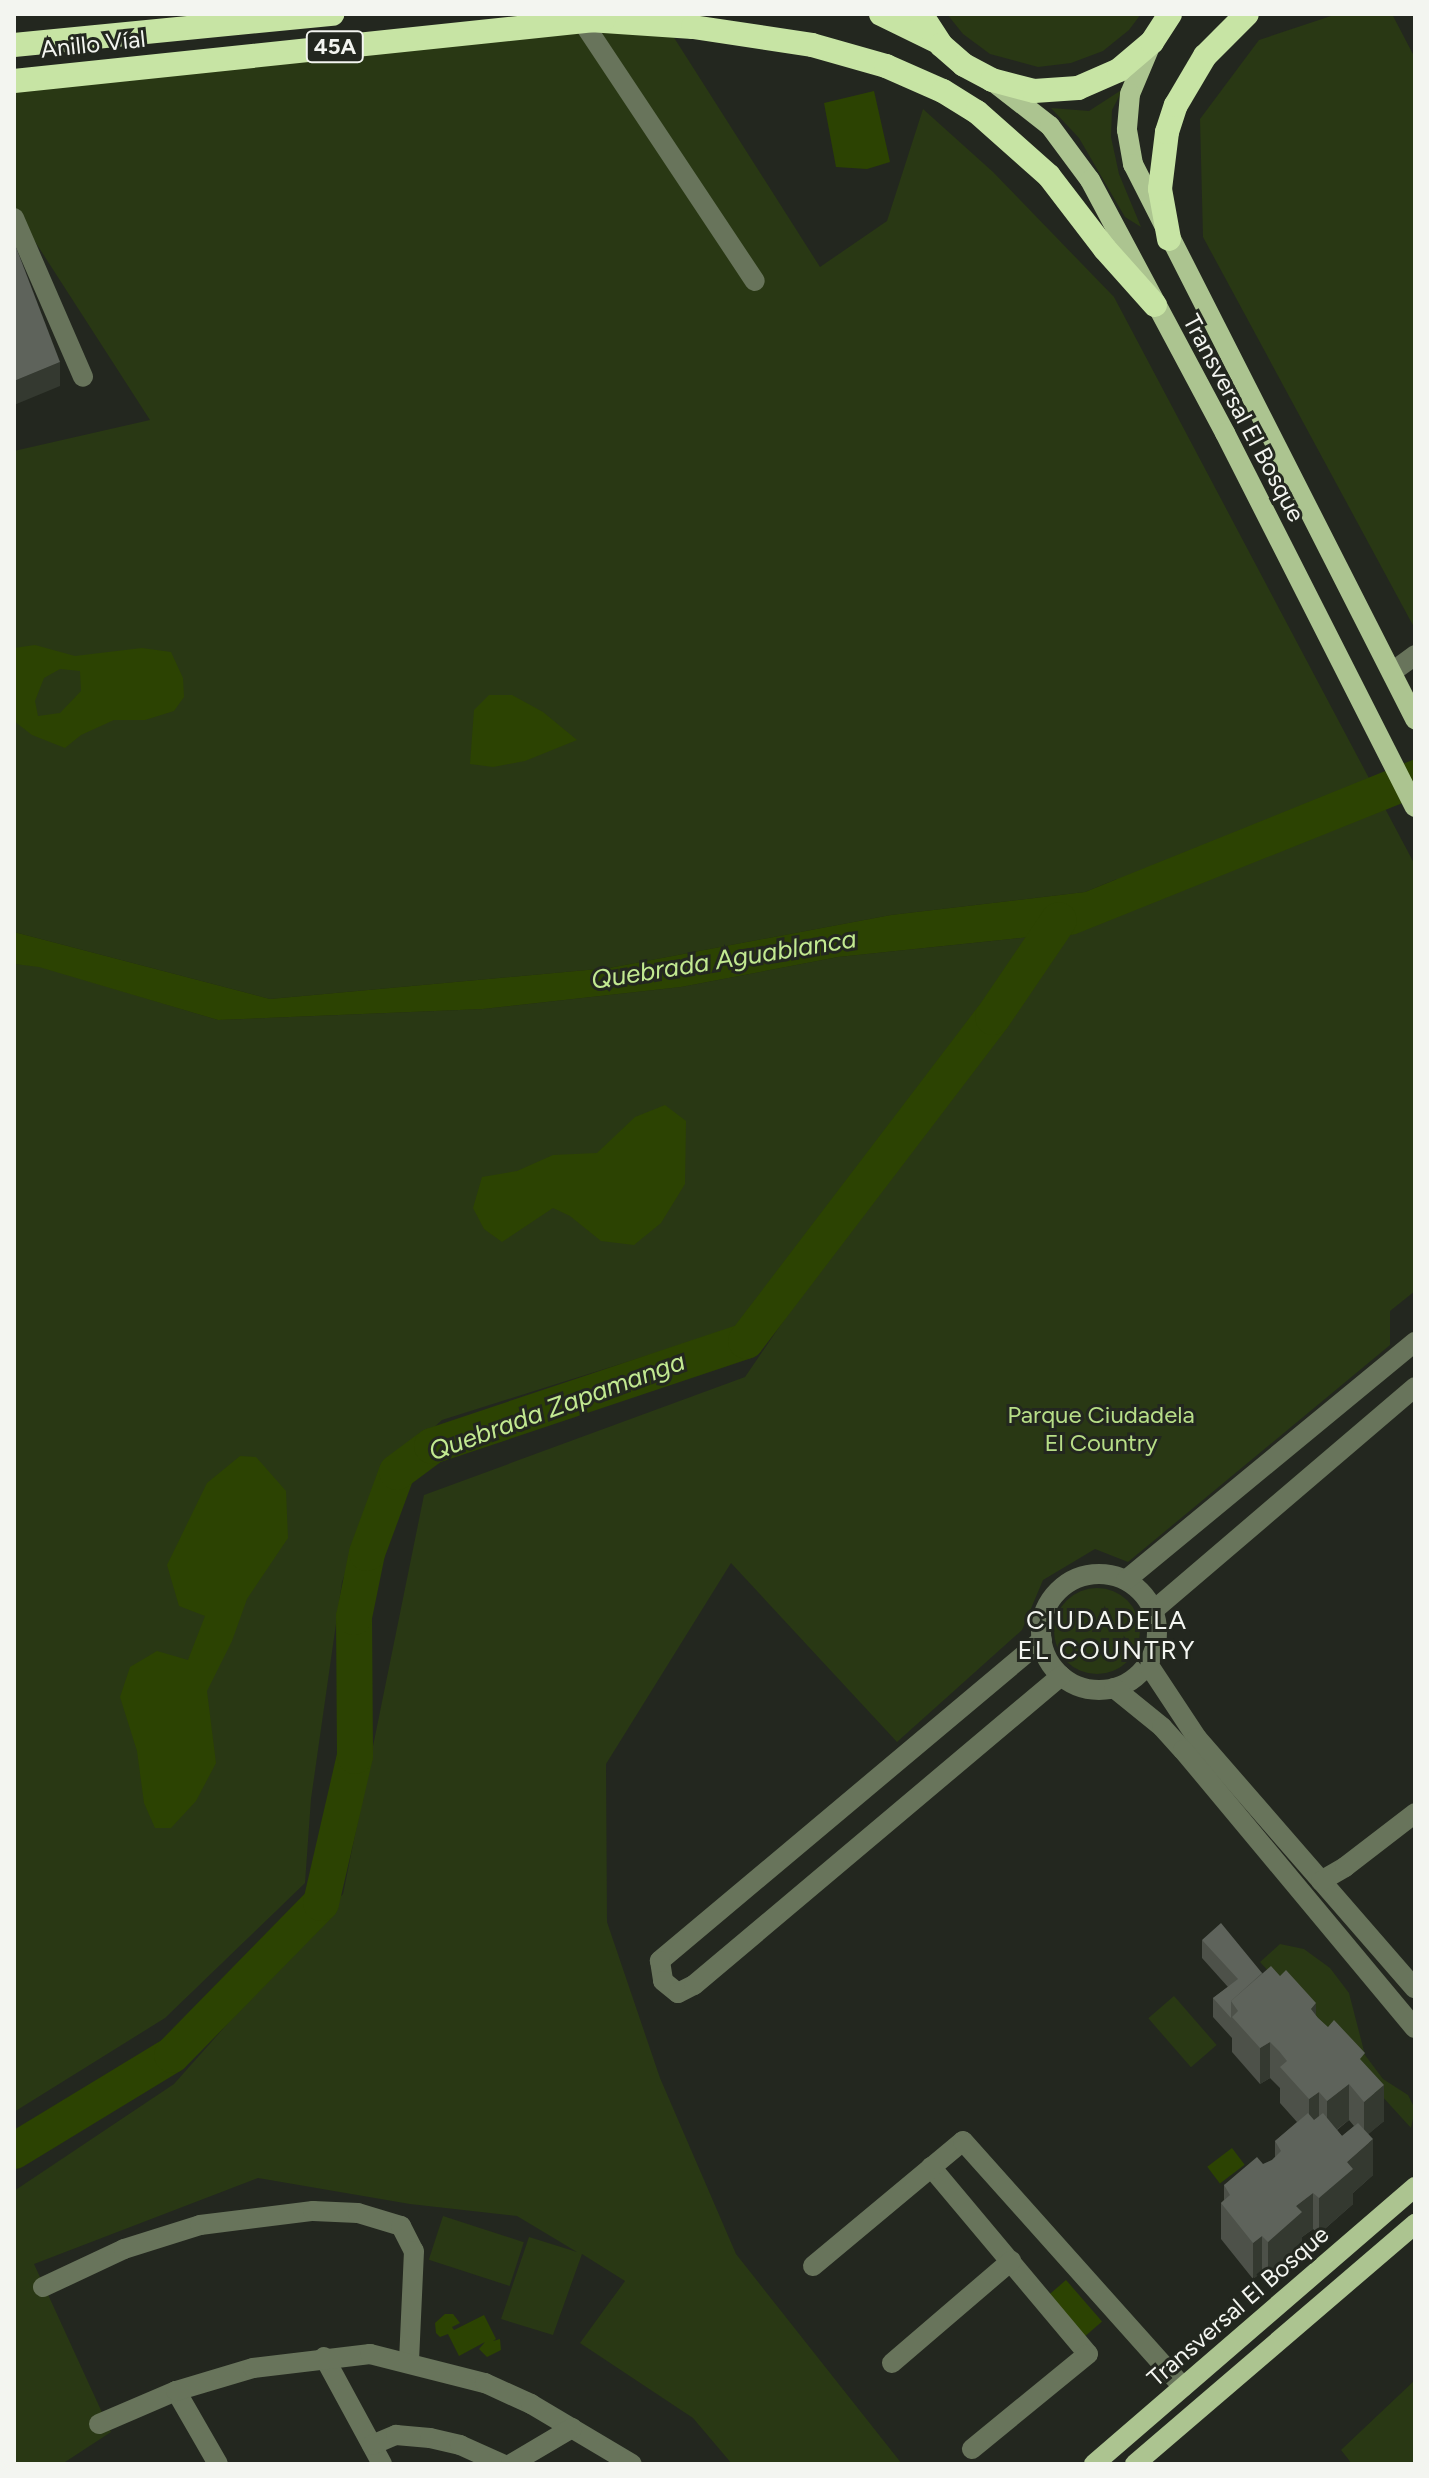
<!DOCTYPE html>
<html>
<head>
<meta charset="utf-8">
<style>
	body { margin:0 }
	#map { position:relative; width:1429px; height:2478px; overflow:hidden; background:#23271f; font-family:Figtree,sans-serif }
	div>[style] { position:absolute }
	[style*='--x'] { left:calc(var(--x)*1px); top:calc(var(--y)*1px); width:calc(var(--w)*1px); rotate:calc(var(--a)*1deg) }
	.green>* { inset:0; background:#293814; transform-origin:0 0 }
	.round { border-radius:50% }
	.water>* { inset:0; background:#2c4302; transform-origin:0 0 }
	.river>* { height:36px; margin:-18px; padding:0 18px; transform-origin:18px; border-radius:18px; background:#2c4302 }
	.minor>* { height:20px; margin:-10px; padding:0 10px; transform-origin:10px; border-radius:10px; background:#68745b }
	.minor>.ring { margin:-10px; padding:0; box-sizing:content-box; background:none; border:20px solid #68745b; border-radius:50% }
	.major>* { height:20px; margin:-10px; padding:0 10px; transform-origin:10px; border-radius:10px; background:#acc490 }
	.highway>* { height:24px; margin:-12px; padding:0 12px; transform-origin:12px; border-radius:12px; background:#c7e4a4 }
	.wall>* { inset:0; background:#4d5149 }
	.shaded-wall>* { inset:0; background:#343930 }
	.building>* { inset:0; background:#5e635b }
	span { translate:-50% -50%; white-space:nowrap; text-align:center; line-height:1.15; -webkit-text-stroke:6px #23271f; paint-order:stroke }
	.shield-label span { padding:2px 6px; background:#23271f; border:2px solid; border-radius:6px; -webkit-text-stroke-width:0 }
	.shield-label { font-size:22px; color:#f3f5f0; font-weight:700 }
	.street-label { font-size:24px; color:#f3f5f0 }
	.park-label { font-size:24px; color:#b7de87 }
	.water-label { font-size:26px; color:#c2e991; font-style:italic }
	.neighbourhood-label { font-size:26px; color:#f3f5f0; letter-spacing:2px }
	.frame { position:absolute; inset:0; border:16px solid #f3f5f0; pointer-events:none }
</style>
</head>
<body>
<div id="map">
	<div class="green">
		<div style="clip-path:polygon(659px 14px,820px 267px,887px 221px,923px 109px,993px 172px,1114px 297px,1415px 865px,1415px 1291px,1390px 1311px,1390px 1345px,1128px 1562px,1095px 1549px,1043px 1580px,1022px 1630px,897px 1742px,731px 1563px,606px 1764px,607px 1922px,660px 2078px,736px 2254px,902px 2464px,732px 2464px,693px 2418px,580px 2343px,625px 2281px,582px 2254px,553px 2335px,501px 2319px,529px 2237px,577px 2252px,517px 2216px,410px 2204px,258px 2178px,34px 2264px,111px 2432px,62px 2464px,14px 2464px,14px 2191px,174px 2084px,343px 1894px,424px 1495px,745px 1377px,988px 1022px,741px 1326px,442px 1420px,381px 1475px,342px 1582px,311px 1799px,305px 1883px,165px 2018px,14px 2112px,14px 964px,39px 966px,218px 1020px,483px 1009px,681px 987px,838px 957px,1040px 936px,1005px 998px,1047px 937px,1117px 879px,1085px 892px,891px 915px,609px 968px,270px 999px,14px 932px,14px 451px,150px 420px,14px 209px,14px 79px)"></div>
		<div style="clip-path:polygon(947px 14px,1141px 14px,1129px 30px,1103px 51px,1071px 63px,1038px 67px,990px 54px,963px 34px)"></div>
		<div style="clip-path:polygon(1337px 14px,1392px 14px,1415px 58px,1415px 629px,1203px 237px,1200px 119px,1259px 40px)"></div>
		<div style="clip-path:polygon(1123px 89px,1112px 110px,1111px 137px,1119px 174px,1141px 227px,1125px 217px,1079px 138px,1051px 108px,1089px 111px)"></div>
		<div class="round" style="left:1054px;top:1588px;width:86px;height:86px"></div>
		<div style="clip-path:polygon(1280px 1944px,1304px 1949px,1330px 1968px,1349px 1993px,1365px 2055px,1383px 2079px,1408px 2095px,1415px 2109px,1411px 2128px,1260px 1962px)"></div>
		<div style="left:1174px;top:1996px;width:65px;height:34px;rotate:49deg"></div>
		<div style="left:443px;top:2216px;width:85px;height:46px;rotate:18deg"></div>
		<div style="clip-path:polygon(1415px 2380px,1415px 2464px,1352px 2464px,1341px 2450px)"></div>
	</div>
	<div class="water">
		<div style="clip-path:polygon(874px 91px,890px 162px,867px 169px,836px 167px,824px 103px)"></div>
		<div style="clip-path:polygon(evenodd,35px 645px,75px 656px,142px 648px,171px 652px,183px 678px,184px 697px,174px 711px,145px 720px,114px 720px,81px 735px,65px 748px,32px 735px,14px 721px,14px 648px,35px 645px,60px 669px,80px 671px,81px 691px,60px 713px,38px 716px,35px 701px,44px 678px,60px 669px)"></div>
		<div style="clip-path:polygon(489px 695px,512px 695px,543px 712px,577px 740px,525px 761px,493px 767px,470px 764px,474px 710px)"></div>
		<div style="clip-path:polygon(1415px 759px,1415px 798px,1076px 934px,1060px 937px,1040px 936px,838px 957px,681px 987px,483px 1009px,218px 1020px,39px 967px,14px 964px,14px 932px,270px 999px,609px 968px,891px 915px,1085px 892px)"></div>
		<div style="clip-path:polygon(665px 1105px,686px 1121px,685px 1184px,661px 1223px,634px 1245px,601px 1241px,570px 1216px,553px 1208px,502px 1242px,484px 1229px,473px 1208px,482px 1177px,517px 1171px,553px 1155px,597px 1153px,635px 1117px)"></div>
		<div style="clip-path:polygon(240px 1456px,256px 1457px,286px 1491px,288px 1538px,247px 1599px,232px 1641px,207px 1691px,216px 1763px,196px 1801px,171px 1828px,155px 1828px,144px 1803px,137px 1751px,120px 1697px,130px 1667px,157px 1651px,188px 1660px,205px 1616px,179px 1606px,167px 1565px,207px 1483px)"></div>
		<div style="left:1232px;top:2148px;width:21px;height:31px;rotate:53deg"></div>
		<div style="left:1066px;top:2280px;width:55px;height:23px;rotate:49deg"></div>
		<div style="clip-path:polygon(445px 2314px,453px 2314px,460px 2323px,452px 2327px,454px 2330px,484px 2315px,496px 2339px,493px 2341px,500px 2339px,501px 2350px,487px 2357px,479px 2349px,485px 2342px,459px 2356px,448px 2334px,440px 2337px,436px 2333px,435px 2323px)"></div>
	</div>
	<div class="river">
		<div style="--x:14;--y:2151;--w:185;--a:-31.3"></div>
		<div style="--x:172;--y:2055;--w:213;--a:-45.6"></div>
		<div style="--x:321;--y:1903;--w:151;--a:-77"></div>
		<div style="--x:355;--y:1756;--w:139;--a:-90.4"></div>
		<div style="--x:354;--y:1617;--w:65;--a:-78.5"></div>
		<div style="--x:367;--y:1553;--w:86;--a:-69.7"></div>
		<div style="--x:397;--y:1472;--w:44;--a:-36.6"></div>
		<div style="--x:432;--y:1446;--w:331;--a:-18.5"></div>
		<div style="--x:746;--y:1341;--w:407;--a:-52.7"></div>
		<div style="--x:993;--y:1017;--w:117;--a:-55.8"></div>
	</div>
	<div class="minor">
		<div style="--x:582;--y:21;--w:312;--a:56.4"></div>
		<div style="--x:14;--y:218;--w:173;--a:66.5"></div>
		<div style="--x:1392;--y:672;--w:29;--a:-36"></div>
		<div class="ring" style="left:1041px;top:1574px;width:96px;height:96px"></div>
		<div style="--x:1126;--y:1580;--w:374;--a:-39.5"></div>
		<div style="--x:1154;--y:1610;--w:343;--a:-40.5"></div>
		<div style="--x:1042;--y:1640;--w:499;--a:140"></div>
		<div style="--x:660;--y:1961;--w:20;--a:81"></div>
		<div style="--x:663;--y:1981;--w:19;--a:39"></div>
		<div style="--x:678;--y:1993;--w:18;--a:-27"></div>
		<div style="--x:694;--y:1985;--w:480;--a:-40.1"></div>
		<div style="--x:1148;--y:1664;--w:89;--a:56.5"></div>
		<div style="--x:1197;--y:1738;--w:332;--a:49"></div>
		<div style="--x:1114;--y:1688;--w:62;--a:39.1"></div>
		<div style="--x:1162;--y:1727;--w:31;--a:48"></div>
		<div style="--x:1183;--y:1750;--w:362;--a:50.2"></div>
		<div style="--x:1321;--y:1881;--w:28;--a:-30"></div>
		<div style="--x:1345;--y:1867;--w:88;--a:-37.6"></div>
		<div style="--x:931;--y:2167;--w:244;--a:50"></div>
		<div style="--x:1088;--y:2354;--w:150;--a:140.7"></div>
		<div style="--x:813;--y:2266;--w:195;--a:-39.8"></div>
		<div style="--x:963;--y:2141;--w:330;--a:48.2"></div>
		<div style="--x:43;--y:2287;--w:89;--a:-25.1"></div>
		<div style="--x:124;--y:2249;--w:80;--a:-17.5"></div>
		<div style="--x:200;--y:2225;--w:114;--a:-7.1"></div>
		<div style="--x:313;--y:2211;--w:45;--a:2.5"></div>
		<div style="--x:358;--y:2213;--w:45;--a:16.8"></div>
		<div style="--x:401;--y:2226;--w:28;--a:63"></div>
		<div style="--x:414;--y:2251;--w:112;--a:92.6"></div>
		<div style="--x:324;--y:2357;--w:122;--a:61.5"></div>
		<div style="--x:892;--y:2363;--w:157;--a:-40.6"></div>
		<div style="--x:176;--y:2391;--w:84;--a:60.1"></div>
		<div style="--x:99;--y:2424;--w:84;--a:-23.2"></div>
		<div style="--x:176;--y:2391;--w:80;--a:-16.6"></div>
		<div style="--x:253;--y:2368;--w:118;--a:-6.8"></div>
		<div style="--x:370;--y:2354;--w:119;--a:14.2"></div>
		<div style="--x:485;--y:2383;--w:51;--a:24.5"></div>
		<div style="--x:531;--y:2404;--w:117;--a:30.7"></div>
		<div style="--x:372;--y:2445;--w:26;--a:-23"></div>
		<div style="--x:396;--y:2435;--w:34;--a:5"></div>
		<div style="--x:430;--y:2438;--w:31;--a:13"></div>
		<div style="--x:460;--y:2445;--w:46;--a:24.3"></div>
		<div style="--x:511;--y:2464;--w:71;--a:-30.5"></div>
	</div>
	<div class="major">
		<div style="--x:1151;--y:44;--w:54;--a:112.8"></div>
		<div style="--x:1130;--y:94;--w:36;--a:95"></div>
		<div style="--x:1127;--y:130;--w:35;--a:80"></div>
		<div style="--x:1133;--y:164;--w:623;--a:63.06"></div>
		<div style="--x:995;--y:83;--w:70;--a:38"></div>
		<div style="--x:1050;--y:126;--w:67;--a:53.5"></div>
		<div style="--x:1090;--y:180;--w:287;--a:61.9"></div>
		<div style="--x:1225;--y:433;--w:419;--a:63.1"></div>
		<div style="--x:1094;--y:2464;--w:424;--a:-40.8"></div>
		<div style="--x:1135;--y:2464;--w:369;--a:-40.6"></div>
	</div>
	<div class="highway">
		<div style="--x:881;--y:14;--w:61;--a:26.1"></div>
		<div style="--x:921;--y:14;--w:37;--a:57"></div>
		<div style="--x:941;--y:45;--w:30;--a:41"></div>
		<div style="--x:964;--y:65;--w:32;--a:28"></div>
		<div style="--x:992;--y:80;--w:43;--a:14.7"></div>
		<div style="--x:1034;--y:91;--w:44;--a:-3.9"></div>
		<div style="--x:1078;--y:88;--w:45;--a:-23.7"></div>
		<div style="--x:1119;--y:70;--w:43;--a:-40.3"></div>
		<div style="--x:1152;--y:42;--w:33;--a:-57"></div>
		<div style="--x:589;--y:20;--w:104;--a:3.9"></div>
		<div style="--x:693;--y:27;--w:120;--a:8.6"></div>
		<div style="--x:812;--y:45;--w:77;--a:15.8"></div>
		<div style="--x:886;--y:66;--w:62;--a:23.7"></div>
		<div style="--x:943;--y:91;--w:40;--a:32"></div>
		<div style="--x:977;--y:112;--w:96;--a:41.6"></div>
		<div style="--x:1049;--y:176;--w:92;--a:52.5"></div>
		<div style="--x:1105;--y:249;--w:75;--a:48.2"></div>
		<div style="--x:14;--y:45;--w:320;--a:-5.6"></div>
		<div style="--x:14;--y:81;--w:593;--a:-6"></div>
		<div style="--x:1169;--y:239;--w:51;--a:-100.2"></div>
		<div style="--x:1160;--y:189;--w:57;--a:-83"></div>
		<div style="--x:1167;--y:132;--w:28;--a:-72"></div>
		<div style="--x:1176;--y:105;--w:57;--a:-59.4"></div>
		<div style="--x:1205;--y:56;--w:59;--a:-45"></div>
	</div>
	<div class="wall">
		<div style="clip-path:polygon(evenodd,1202px 1940px,1262px 1973px,1316px 2016px,1365px 2065px,1384px 2121px,1368px 2134px,1373px 2175px,1353px 2193px,1353px 2204px,1319px 2234px,1313px 2229px,1302px 2237px,1302px 2248px,1268px 2277px,1262px 2272px,1253px 2279px,1221px 2239px,1221px 2203px,1224px 2200px,1224px 2185px,1272px 2160px,1275px 2157px,1275px 2141px,1297px 2122px,1280px 2103px,1280px 2088px,1270px 2078px,1260px 2084px,1232px 2052px,1232px 2038px,1213px 2017px,1213px 1998px,1228px 1987px,1202px 1958px,1202px 1940px,1349px 2120px,1354px 2126px,1342px 2136px,1337px 2130px,1349px 2120px)"></div>
	</div>
	<div class="shaded-wall">
		<div style="clip-path:polygon(60px 362px,60px 386px,14px 405px,14px 381px)"></div>
		<div style="clip-path:polygon(1316px 2003px,1316px 2039px,1311px 2009px)"></div>
		<div style="clip-path:polygon(1270px 2042px,1270px 2078px,1260px 2084px,1260px 2048px)"></div>
		<div style="clip-path:polygon(1349px 2084px,1349px 2120px,1327px 2137px,1327px 2101px)"></div>
		<div style="clip-path:polygon(1384px 2085px,1384px 2121px,1364px 2138px,1364px 2102px)"></div>
		<div style="clip-path:polygon(1319px 2092px,1319px 2128px,1309px 2135px,1309px 2099px)"></div>
		<div style="clip-path:polygon(1373px 2139px,1373px 2175px,1353px 2193px,1353px 2204px,1319px 2234px,1319px 2198px,1347px 2162px)"></div>
		<div style="clip-path:polygon(1313px 2193px,1313px 2229px,1302px 2237px,1302px 2248px,1268px 2277px,1268px 2242px,1296px 2206px)"></div>
		<div style="clip-path:polygon(1262px 2236px,1262px 2272px,1253px 2279px,1253px 2243px)"></div>
	</div>
	<div class="building">
		<div style="clip-path:polygon(14px 242px,60px 362px,14px 381px)"></div>
		<div style="clip-path:polygon(1221px 1923px,1262px 1973px,1231px 2001px,1231px 2018px,1213px 1998px,1238px 1979px,1202px 1940px)"></div>
		<div style="clip-path:polygon(1271px 1966px,1280px 1976px,1286px 1970px,1316px 2003px,1311px 2009px,1318px 2018px,1328px 2027px,1334px 2020px,1365px 2053px,1360px 2059px,1384px 2085px,1364px 2102px,1349px 2084px,1327px 2101px,1319px 2092px,1309px 2099px,1280px 2067px,1287px 2061px,1279px 2051px,1270px 2042px,1260px 2048px,1232px 2017px,1238px 2011px,1231px 2001px)"></div>
		<div style="clip-path:polygon(1308px 2113px,1314px 2120px,1323px 2113px,1342px 2136px,1358px 2123px,1373px 2139px,1347px 2162px,1353px 2169px,1319px 2198px,1313px 2193px,1296px 2206px,1302px 2212px,1268px 2242px,1262px 2236px,1253px 2243px,1221px 2203px,1230px 2195px,1224px 2185px,1257px 2157px,1263px 2164px,1272px 2160px,1281px 2151px,1275px 2141px)"></div>
	</div>
	<div class="shield-label">
		<span style="left:335px;top:47px">45A</span>
	</div>
	<div class="street-label">
		<span style="left:93px;top:44px;rotate:-6deg">Anillo Víal</span>
		<span style="left:1244px;top:418px;rotate:62deg">Transversal El Bosque</span>
		<span style="left:1238px;top:2306px;rotate:-41deg">Transversal El Bosque</span>
	</div>
	<div class="park-label">
		<span style="left:1101px;top:1429px">Parque Ciudadela<br>El Country</span>
	</div>
	<div class="water-label">
		<span style="left:724px;top:960px;rotate:-9deg">Quebrada Aguablanca</span>
		<span style="left:557px;top:1407px;rotate:-20deg">Quebrada Zapamanga</span>
	</div>
	<div class="neighbourhood-label">
		<span style="left:1107px;top:1636px">CIUDADELA<br>EL COUNTRY</span>
	</div>
	<div class="frame"></div>
</div>
</body>
</html>
